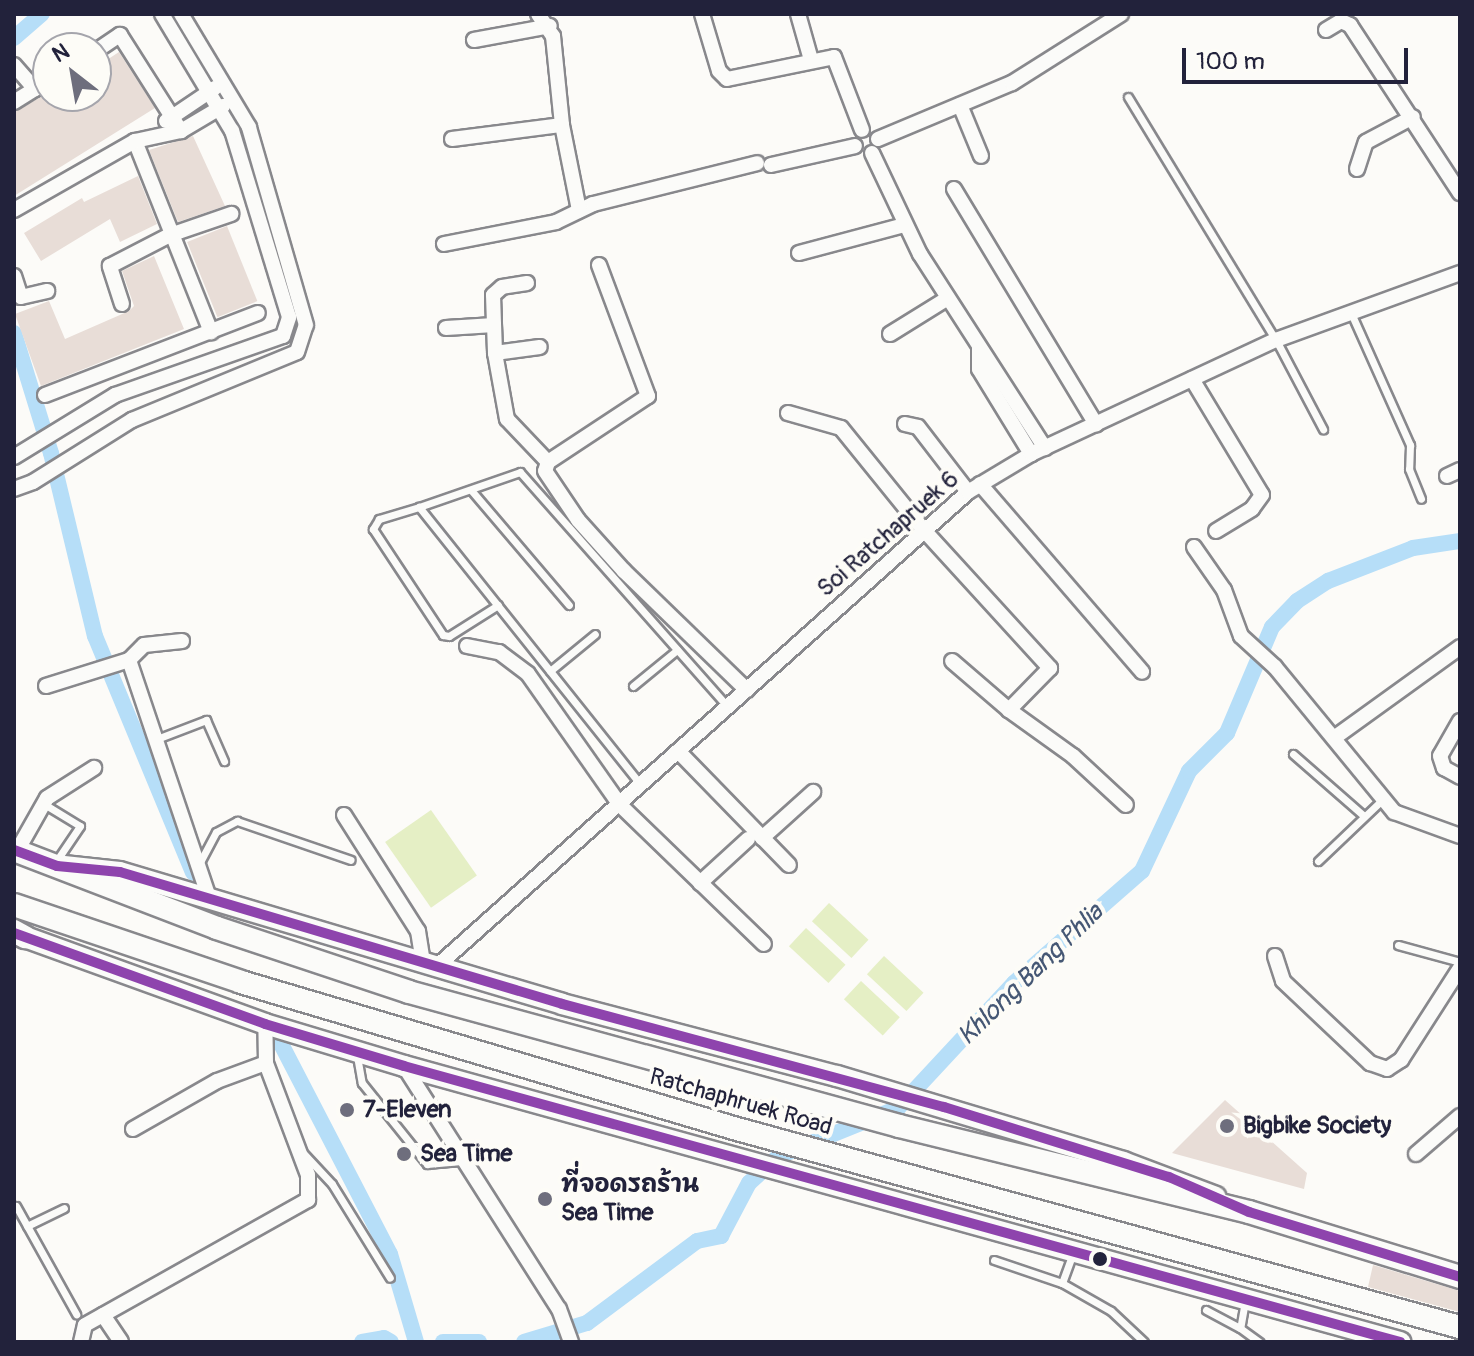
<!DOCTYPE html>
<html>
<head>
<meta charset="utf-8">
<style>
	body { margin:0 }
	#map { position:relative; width:1474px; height:1356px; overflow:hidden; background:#fcfbf8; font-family:Pangolin,"Playpen Sans Thai",sans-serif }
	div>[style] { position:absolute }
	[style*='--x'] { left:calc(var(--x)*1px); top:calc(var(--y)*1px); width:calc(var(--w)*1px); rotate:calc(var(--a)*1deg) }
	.green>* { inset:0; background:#e5efc5; transform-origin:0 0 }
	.canal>* { height:16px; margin:-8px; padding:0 8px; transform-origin:8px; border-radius:8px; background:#b6def8 }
	.building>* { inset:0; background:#e8ddd7; transform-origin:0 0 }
	.roads { filter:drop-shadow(2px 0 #88888c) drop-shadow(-2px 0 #88888c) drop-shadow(0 2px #88888c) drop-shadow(0 -2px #88888c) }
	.service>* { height:7px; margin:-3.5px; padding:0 3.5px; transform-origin:3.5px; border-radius:3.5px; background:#fbfbf9 }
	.minor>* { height:14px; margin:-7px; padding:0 7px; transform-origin:7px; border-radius:7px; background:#fbfbf9 }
	.secondary>* { height:20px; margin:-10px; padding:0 10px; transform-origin:10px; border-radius:10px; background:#fbfbf9 }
	.primary>* { height:22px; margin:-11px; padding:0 11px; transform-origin:11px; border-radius:11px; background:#fbfbf9 }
	.bus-1>* { height:10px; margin:-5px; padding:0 5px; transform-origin:5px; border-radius:5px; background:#8e44ad }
	.dots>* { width:22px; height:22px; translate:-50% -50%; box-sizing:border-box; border:4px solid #fdfcf7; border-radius:50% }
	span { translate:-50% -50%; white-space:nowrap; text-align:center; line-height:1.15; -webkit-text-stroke:8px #fdfcf7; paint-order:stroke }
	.street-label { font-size:24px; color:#22223b }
	.poi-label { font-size:24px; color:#22223b; font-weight:700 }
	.left { translate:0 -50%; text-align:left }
	.water-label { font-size:26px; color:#455774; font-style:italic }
	.frame { position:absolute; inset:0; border:16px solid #22223b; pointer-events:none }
	.north { position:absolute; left:32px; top:32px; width:80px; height:80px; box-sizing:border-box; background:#fdfcf7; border:2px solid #a5a5ac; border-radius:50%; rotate:329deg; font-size:22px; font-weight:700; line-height:32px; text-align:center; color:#22223b }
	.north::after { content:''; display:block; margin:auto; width:28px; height:36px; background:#6e6e7d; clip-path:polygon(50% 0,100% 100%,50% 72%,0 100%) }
	.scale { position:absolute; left:1182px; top:48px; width:226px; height:36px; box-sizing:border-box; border:4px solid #22223b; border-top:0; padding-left:10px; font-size:24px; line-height:28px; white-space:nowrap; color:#22223b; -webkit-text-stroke:6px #fdfcf7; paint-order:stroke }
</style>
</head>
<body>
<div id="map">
	<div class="green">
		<div style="left:431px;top:810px;width:80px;height:56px;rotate:55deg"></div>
		<div style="left:829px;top:903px;width:54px;height:25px;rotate:43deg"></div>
		<div style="left:806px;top:928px;width:54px;height:25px;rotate:43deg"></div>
		<div style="left:884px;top:956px;width:54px;height:25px;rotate:43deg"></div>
		<div style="left:861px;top:981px;width:53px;height:25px;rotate:43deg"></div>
	</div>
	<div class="canal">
		<div style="--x:14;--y:38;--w:37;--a:-41"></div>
		<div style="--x:14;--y:333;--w:126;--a:72.9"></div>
		<div style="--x:51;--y:453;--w:188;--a:76.5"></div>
		<div style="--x:95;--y:636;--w:256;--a:67.5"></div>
		<div style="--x:279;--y:1040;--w:241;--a:62.6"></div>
		<div style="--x:390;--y:1254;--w:92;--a:73.5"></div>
		<div style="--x:362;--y:1342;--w:22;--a:-10"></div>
		<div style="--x:384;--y:1338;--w:8;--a:30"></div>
		<div style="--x:443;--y:1342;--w:36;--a:0"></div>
		<div style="--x:524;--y:1342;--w:66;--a:-16.8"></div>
		<div style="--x:587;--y:1323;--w:137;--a:-36.7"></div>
		<div style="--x:697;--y:1241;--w:25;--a:-12"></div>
		<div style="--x:721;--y:1236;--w:60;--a:-62.2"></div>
		<div style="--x:749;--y:1183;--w:40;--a:-42"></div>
		<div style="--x:779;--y:1156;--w:128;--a:-22"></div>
		<div style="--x:898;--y:1108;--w:171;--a:-47.1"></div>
		<div style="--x:1014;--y:983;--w:170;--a:-41.2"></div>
		<div style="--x:1142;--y:871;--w:110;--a:-64.8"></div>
		<div style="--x:1189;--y:771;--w:54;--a:-45"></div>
		<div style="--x:1227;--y:733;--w:115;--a:-67"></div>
		<div style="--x:1272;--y:627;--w:36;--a:-46"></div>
		<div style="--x:1297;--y:601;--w:37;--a:-33"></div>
		<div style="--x:1328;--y:581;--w:91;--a:-21.2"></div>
		<div style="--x:1413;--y:548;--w:48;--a:-8.5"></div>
	</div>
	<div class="building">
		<div style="clip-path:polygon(119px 52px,155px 108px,14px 196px,14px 112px,48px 93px,96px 96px,96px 67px)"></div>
		<div style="clip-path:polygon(193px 136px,225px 206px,178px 222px,149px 150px)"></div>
		<div style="clip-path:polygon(138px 176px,157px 224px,120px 242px,110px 219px,41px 261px,24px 233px,82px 198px,84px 202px)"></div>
		<div style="left:227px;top:226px;width:81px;height:43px;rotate:68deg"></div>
		<div style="clip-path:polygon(154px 256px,184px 329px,41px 386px,15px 314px,49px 301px,65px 339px,129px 311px,134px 306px,122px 271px)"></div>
		<div style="clip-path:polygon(1225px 1100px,1307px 1173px,1304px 1189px,1172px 1153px)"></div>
		<div style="clip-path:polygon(1373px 1265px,1460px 1291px,1460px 1312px,1368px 1287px)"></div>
	</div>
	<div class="roads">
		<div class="service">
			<div style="--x:1128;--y:97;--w:285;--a:58.7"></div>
			<div style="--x:1276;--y:340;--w:101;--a:62.2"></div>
			<div style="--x:1351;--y:313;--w:145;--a:65.9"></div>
			<div style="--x:1410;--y:445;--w:24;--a:92"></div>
			<div style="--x:1409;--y:469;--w:32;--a:68"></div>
			<div style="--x:471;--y:490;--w:151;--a:49.6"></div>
			<div style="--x:419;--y:507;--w:42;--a:163.3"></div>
			<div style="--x:379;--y:519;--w:12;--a:121"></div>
			<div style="--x:373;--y:529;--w:127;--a:56.6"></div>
			<div style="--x:443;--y:635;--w:6;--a:9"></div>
			<div style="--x:449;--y:636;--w:58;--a:-32.3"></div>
			<div style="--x:550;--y:671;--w:58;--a:-39.4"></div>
			<div style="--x:633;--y:686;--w:57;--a:-39.3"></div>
			<div style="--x:154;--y:740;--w:56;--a:-21"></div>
			<div style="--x:206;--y:720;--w:45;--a:66.3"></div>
			<div style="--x:1293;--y:754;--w:94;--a:41.1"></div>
			<div style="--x:641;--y:785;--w:356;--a:-128.6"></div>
			<div style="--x:419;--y:507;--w:107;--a:-19.1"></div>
			<div style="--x:520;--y:472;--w:314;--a:48.5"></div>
			<div style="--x:44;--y:804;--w:42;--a:31.4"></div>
			<div style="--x:80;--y:826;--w:45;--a:124"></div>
			<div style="--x:1318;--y:861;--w:88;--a:-43.6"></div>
			<div style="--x:199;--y:864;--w:36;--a:-62"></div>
			<div style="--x:216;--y:832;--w:24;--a:-28"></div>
			<div style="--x:237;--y:821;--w:120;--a:18.9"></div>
			<div style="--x:1398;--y:945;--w:64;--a:15.3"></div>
			<div style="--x:357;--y:1056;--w:27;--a:80"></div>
			<div style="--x:362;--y:1083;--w:104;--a:51.3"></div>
			<div style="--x:427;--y:1164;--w:37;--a:-5"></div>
			<div style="--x:304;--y:1154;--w:41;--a:47"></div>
			<div style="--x:332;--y:1184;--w:110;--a:58.3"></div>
			<div style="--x:16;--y:1206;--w:124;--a:60.9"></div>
			<div style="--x:27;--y:1226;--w:41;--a:-25.9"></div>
			<div style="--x:994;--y:1260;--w:72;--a:18.7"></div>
			<div style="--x:1062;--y:1283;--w:32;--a:-70"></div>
			<div style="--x:1062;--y:1283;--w:56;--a:29.7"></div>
			<div style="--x:1111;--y:1311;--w:45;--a:43.2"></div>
			<div style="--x:1245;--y:1301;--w:27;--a:100"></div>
			<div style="--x:1240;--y:1328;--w:24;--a:36"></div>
			<div style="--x:1206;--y:1310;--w:38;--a:28"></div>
		</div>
		<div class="minor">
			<div style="--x:538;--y:14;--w:27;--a:56"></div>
			<div style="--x:553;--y:36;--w:89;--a:84.2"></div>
			<div style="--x:562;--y:125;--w:87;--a:78.7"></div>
			<div style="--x:702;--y:14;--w:59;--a:73.4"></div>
			<div style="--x:719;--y:71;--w:11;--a:45"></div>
			<div style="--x:727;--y:79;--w:109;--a:-11.6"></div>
			<div style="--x:834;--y:57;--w:78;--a:69"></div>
			<div style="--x:798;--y:14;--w:48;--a:74.2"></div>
			<div style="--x:1326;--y:30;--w:17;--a:-31"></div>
			<div style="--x:1341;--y:21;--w:10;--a:24"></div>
			<div style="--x:1350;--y:25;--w:201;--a:56.8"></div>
			<div style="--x:474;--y:40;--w:77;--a:-10.4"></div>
			<div style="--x:96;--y:51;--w:29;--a:-34"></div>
			<div style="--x:120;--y:35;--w:114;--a:57.6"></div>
			<div style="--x:14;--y:65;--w:32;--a:49"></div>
			<div style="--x:14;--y:102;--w:40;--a:-32"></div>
			<div style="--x:960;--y:105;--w:55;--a:67.6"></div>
			<div style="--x:166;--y:121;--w:59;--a:-34"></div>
			<div style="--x:452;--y:139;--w:111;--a:-7.3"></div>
			<div style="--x:878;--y:139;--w:145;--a:-22.7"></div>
			<div style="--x:1012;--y:83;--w:129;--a:-32.3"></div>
			<div style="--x:135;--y:141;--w:206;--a:68.3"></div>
			<div style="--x:872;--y:153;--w:112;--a:64.6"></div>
			<div style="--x:920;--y:254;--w:231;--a:57.2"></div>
			<div style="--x:771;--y:165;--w:86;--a:-12.7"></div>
			<div style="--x:1357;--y:169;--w:28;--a:-72"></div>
			<div style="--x:1366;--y:142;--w:53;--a:-28"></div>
			<div style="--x:954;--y:189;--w:275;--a:58.9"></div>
			<div style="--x:14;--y:210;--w:139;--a:-29.7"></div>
			<div style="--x:135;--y:141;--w:47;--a:-12.3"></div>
			<div style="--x:181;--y:131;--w:49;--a:-30.8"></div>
			<div style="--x:444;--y:244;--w:114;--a:-11.1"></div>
			<div style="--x:556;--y:222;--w:41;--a:-25.9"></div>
			<div style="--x:593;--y:204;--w:169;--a:-14"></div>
			<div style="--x:799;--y:253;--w:109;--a:-14.9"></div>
			<div style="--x:599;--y:265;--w:140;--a:69.5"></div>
			<div style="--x:648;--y:396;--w:120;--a:146.6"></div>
			<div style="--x:548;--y:462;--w:9;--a:108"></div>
			<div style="--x:545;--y:471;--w:59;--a:56"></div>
			<div style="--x:578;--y:520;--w:69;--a:48"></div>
			<div style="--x:624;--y:571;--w:171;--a:44.1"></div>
			<div style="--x:14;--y:276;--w:22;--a:72"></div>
			<div style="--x:21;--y:297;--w:27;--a:-13"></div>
			<div style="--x:527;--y:283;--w:25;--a:171"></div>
			<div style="--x:502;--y:287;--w:12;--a:138"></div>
			<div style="--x:493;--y:295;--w:58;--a:88"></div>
			<div style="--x:495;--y:353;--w:67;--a:79.7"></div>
			<div style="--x:507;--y:419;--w:59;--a:46.4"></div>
			<div style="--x:122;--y:304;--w:40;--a:-108"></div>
			<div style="--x:110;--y:266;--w:68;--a:-27.3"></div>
			<div style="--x:170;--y:235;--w:65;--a:-19"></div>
			<div style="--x:446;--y:328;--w:48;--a:-3.6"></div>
			<div style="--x:890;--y:334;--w:68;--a:-31.8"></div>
			<div style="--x:979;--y:348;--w:21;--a:90"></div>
			<div style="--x:979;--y:369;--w:100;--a:58.5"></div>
			<div style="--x:495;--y:353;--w:45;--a:-7.6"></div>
			<div style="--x:1192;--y:379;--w:135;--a:58.9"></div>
			<div style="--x:1262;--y:495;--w:17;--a:126"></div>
			<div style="--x:1252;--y:509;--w:42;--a:148.6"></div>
			<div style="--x:45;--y:395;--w:228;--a:-21.1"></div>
			<div style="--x:788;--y:413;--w:55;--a:15.8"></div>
			<div style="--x:841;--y:428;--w:129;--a:51"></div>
			<div style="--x:922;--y:528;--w:190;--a:47.6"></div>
			<div style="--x:1050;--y:668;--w:59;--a:134.3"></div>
			<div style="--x:1009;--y:710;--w:75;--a:-139.3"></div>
			<div style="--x:905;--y:424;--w:13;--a:13"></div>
			<div style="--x:918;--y:427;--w:82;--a:52.4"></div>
			<div style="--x:14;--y:457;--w:119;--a:-31.5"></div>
			<div style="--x:115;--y:395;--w:178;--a:-19.4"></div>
			<div style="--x:283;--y:336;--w:20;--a:-72"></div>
			<div style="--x:289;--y:317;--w:195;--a:-107"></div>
			<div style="--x:232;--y:131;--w:136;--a:-120.9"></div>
			<div style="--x:1447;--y:476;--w:14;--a:-25"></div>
			<div style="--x:980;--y:484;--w:248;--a:49.2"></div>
			<div style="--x:14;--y:489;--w:20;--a:-20"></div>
			<div style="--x:33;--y:482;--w:117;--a:-32.1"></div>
			<div style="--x:132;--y:420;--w:178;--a:-22.4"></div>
			<div style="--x:297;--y:352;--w:28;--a:-72"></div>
			<div style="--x:306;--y:325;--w:206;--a:-106.1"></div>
			<div style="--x:249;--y:127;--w:132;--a:-121"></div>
			<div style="--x:1194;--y:547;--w:52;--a:55.1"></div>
			<div style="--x:1224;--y:590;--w:49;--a:69.7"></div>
			<div style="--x:1241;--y:636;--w:46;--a:42.4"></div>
			<div style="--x:1275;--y:667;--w:188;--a:50.6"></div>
			<div style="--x:1394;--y:812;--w:70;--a:20"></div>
			<div style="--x:182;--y:641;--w:38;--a:174"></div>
			<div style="--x:144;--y:645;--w:21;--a:135"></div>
			<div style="--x:129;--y:660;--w:251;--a:71.4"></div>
			<div style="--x:467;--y:646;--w:33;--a:11"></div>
			<div style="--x:499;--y:652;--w:36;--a:37"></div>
			<div style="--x:528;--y:674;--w:160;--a:54.9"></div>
			<div style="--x:620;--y:805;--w:200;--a:44"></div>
			<div style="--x:46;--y:686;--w:87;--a:-17.4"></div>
			<div style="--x:1009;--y:710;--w:79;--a:35.7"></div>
			<div style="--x:1073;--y:756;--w:72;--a:42.8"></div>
			<div style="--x:1460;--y:721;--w:40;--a:119.7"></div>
			<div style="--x:1440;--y:756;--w:13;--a:72"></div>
			<div style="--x:1444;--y:768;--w:18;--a:29"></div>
			<div style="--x:1334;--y:738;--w:155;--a:-35.8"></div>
			<div style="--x:678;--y:751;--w:159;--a:45.8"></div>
			<div style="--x:344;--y:815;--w:138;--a:57.5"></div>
			<div style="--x:418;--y:931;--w:33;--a:81"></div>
			<div style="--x:762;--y:838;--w:69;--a:-42"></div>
			<div style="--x:17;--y:851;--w:61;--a:-60.5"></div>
			<div style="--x:47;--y:798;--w:56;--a:-32.6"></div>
			<div style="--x:700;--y:883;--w:65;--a:-42.5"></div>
			<div style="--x:1275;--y:956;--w:26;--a:72"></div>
			<div style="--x:1283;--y:981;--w:120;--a:43.3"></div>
			<div style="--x:1370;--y:1063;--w:18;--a:19"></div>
			<div style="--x:1387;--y:1069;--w:17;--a:-33"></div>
			<div style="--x:1401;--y:1060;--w:109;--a:-57.3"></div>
			<div style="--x:435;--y:968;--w:715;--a:-41.77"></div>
			<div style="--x:968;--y:492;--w:74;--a:-31.1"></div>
			<div style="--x:1031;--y:454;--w:270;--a:-25"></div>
			<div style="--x:1276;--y:340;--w:196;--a:-20"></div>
			<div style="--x:404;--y:1066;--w:288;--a:57.5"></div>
			<div style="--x:559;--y:1309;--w:35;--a:70"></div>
			<div style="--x:133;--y:1129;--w:97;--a:-29.7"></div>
			<div style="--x:217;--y:1081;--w:52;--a:-20.2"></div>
			<div style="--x:1416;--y:1154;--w:58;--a:-40.8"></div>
			<div style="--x:103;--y:1315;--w:32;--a:56"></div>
			<div style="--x:81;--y:1342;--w:17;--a:-77"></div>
			<div style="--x:85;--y:1325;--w:256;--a:-29.3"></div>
			<div style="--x:308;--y:1200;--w:25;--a:-90"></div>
			<div style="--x:308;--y:1175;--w:120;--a:-110.6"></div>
			<div style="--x:266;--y:1063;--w:39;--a:-91"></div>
		</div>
		<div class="secondary">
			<div style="--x:64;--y:866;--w:56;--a:6.1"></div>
			<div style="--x:120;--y:872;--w:461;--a:16.6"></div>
			<div style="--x:562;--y:1004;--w:284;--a:14.7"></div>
			<div style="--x:837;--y:1076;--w:299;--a:16.7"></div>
			<div style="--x:1123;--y:1162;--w:99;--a:20.6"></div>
			<div style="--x:14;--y:933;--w:267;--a:19.9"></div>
			<div style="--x:265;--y:1024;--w:145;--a:16.8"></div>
			<div style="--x:404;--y:1066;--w:1034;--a:15.49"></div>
		</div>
		<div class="primary">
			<div style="--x:14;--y:850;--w:217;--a:21"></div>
			<div style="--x:217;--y:928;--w:202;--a:18.4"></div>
			<div style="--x:409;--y:992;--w:508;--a:15.29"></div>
			<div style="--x:899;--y:1126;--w:360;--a:13.8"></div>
			<div style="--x:1249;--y:1212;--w:221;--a:17.1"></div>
			<div style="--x:14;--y:905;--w:240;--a:18.7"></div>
			<div style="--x:241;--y:982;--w:517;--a:16.51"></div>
			<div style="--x:737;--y:1129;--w:750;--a:15.32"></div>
			<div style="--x:14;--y:931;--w:13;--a:29"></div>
		</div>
	</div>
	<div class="bus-1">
		<div style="--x:14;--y:850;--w:46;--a:20.4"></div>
		<div style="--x:57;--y:866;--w:63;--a:5.4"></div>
		<div style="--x:120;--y:872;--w:461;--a:16.6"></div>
		<div style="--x:562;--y:1004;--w:396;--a:15.1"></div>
		<div style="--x:944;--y:1107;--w:236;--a:17.3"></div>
		<div style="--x:1169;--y:1177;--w:87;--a:23.6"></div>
		<div style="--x:1249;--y:1212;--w:221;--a:17.1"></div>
		<div style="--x:14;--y:933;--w:267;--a:19.9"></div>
		<div style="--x:265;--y:1024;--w:145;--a:16.8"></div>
		<div style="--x:404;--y:1066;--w:1034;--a:15.49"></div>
	</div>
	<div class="dots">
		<div style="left:347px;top:1110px;background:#6e6e7d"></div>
		<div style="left:1227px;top:1126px;background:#6e6e7d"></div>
		<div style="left:404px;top:1154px;background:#6e6e7d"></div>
		<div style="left:545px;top:1199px;background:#6e6e7d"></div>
		<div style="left:1100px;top:1259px;background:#22223b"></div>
	</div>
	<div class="street-label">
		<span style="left:888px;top:534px;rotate:-41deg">Soi Ratchapruek 6</span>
		<span style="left:741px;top:1102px;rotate:16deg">Ratchaphruek Road</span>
	</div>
	<div class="poi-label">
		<span class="left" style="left:363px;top:1110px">7-Eleven</span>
		<span class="left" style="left:1243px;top:1126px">Bigbike Society</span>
		<span class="left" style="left:420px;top:1154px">Sea Time</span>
		<span class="left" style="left:561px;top:1199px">ที่จอดรถร้าน<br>Sea Time</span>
	</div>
	<div class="water-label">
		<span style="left:1031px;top:975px;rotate:-44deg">Khlong Bang Phlia</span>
	</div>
	<div class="frame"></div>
	<div class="north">N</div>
	<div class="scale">100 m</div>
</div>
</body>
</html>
